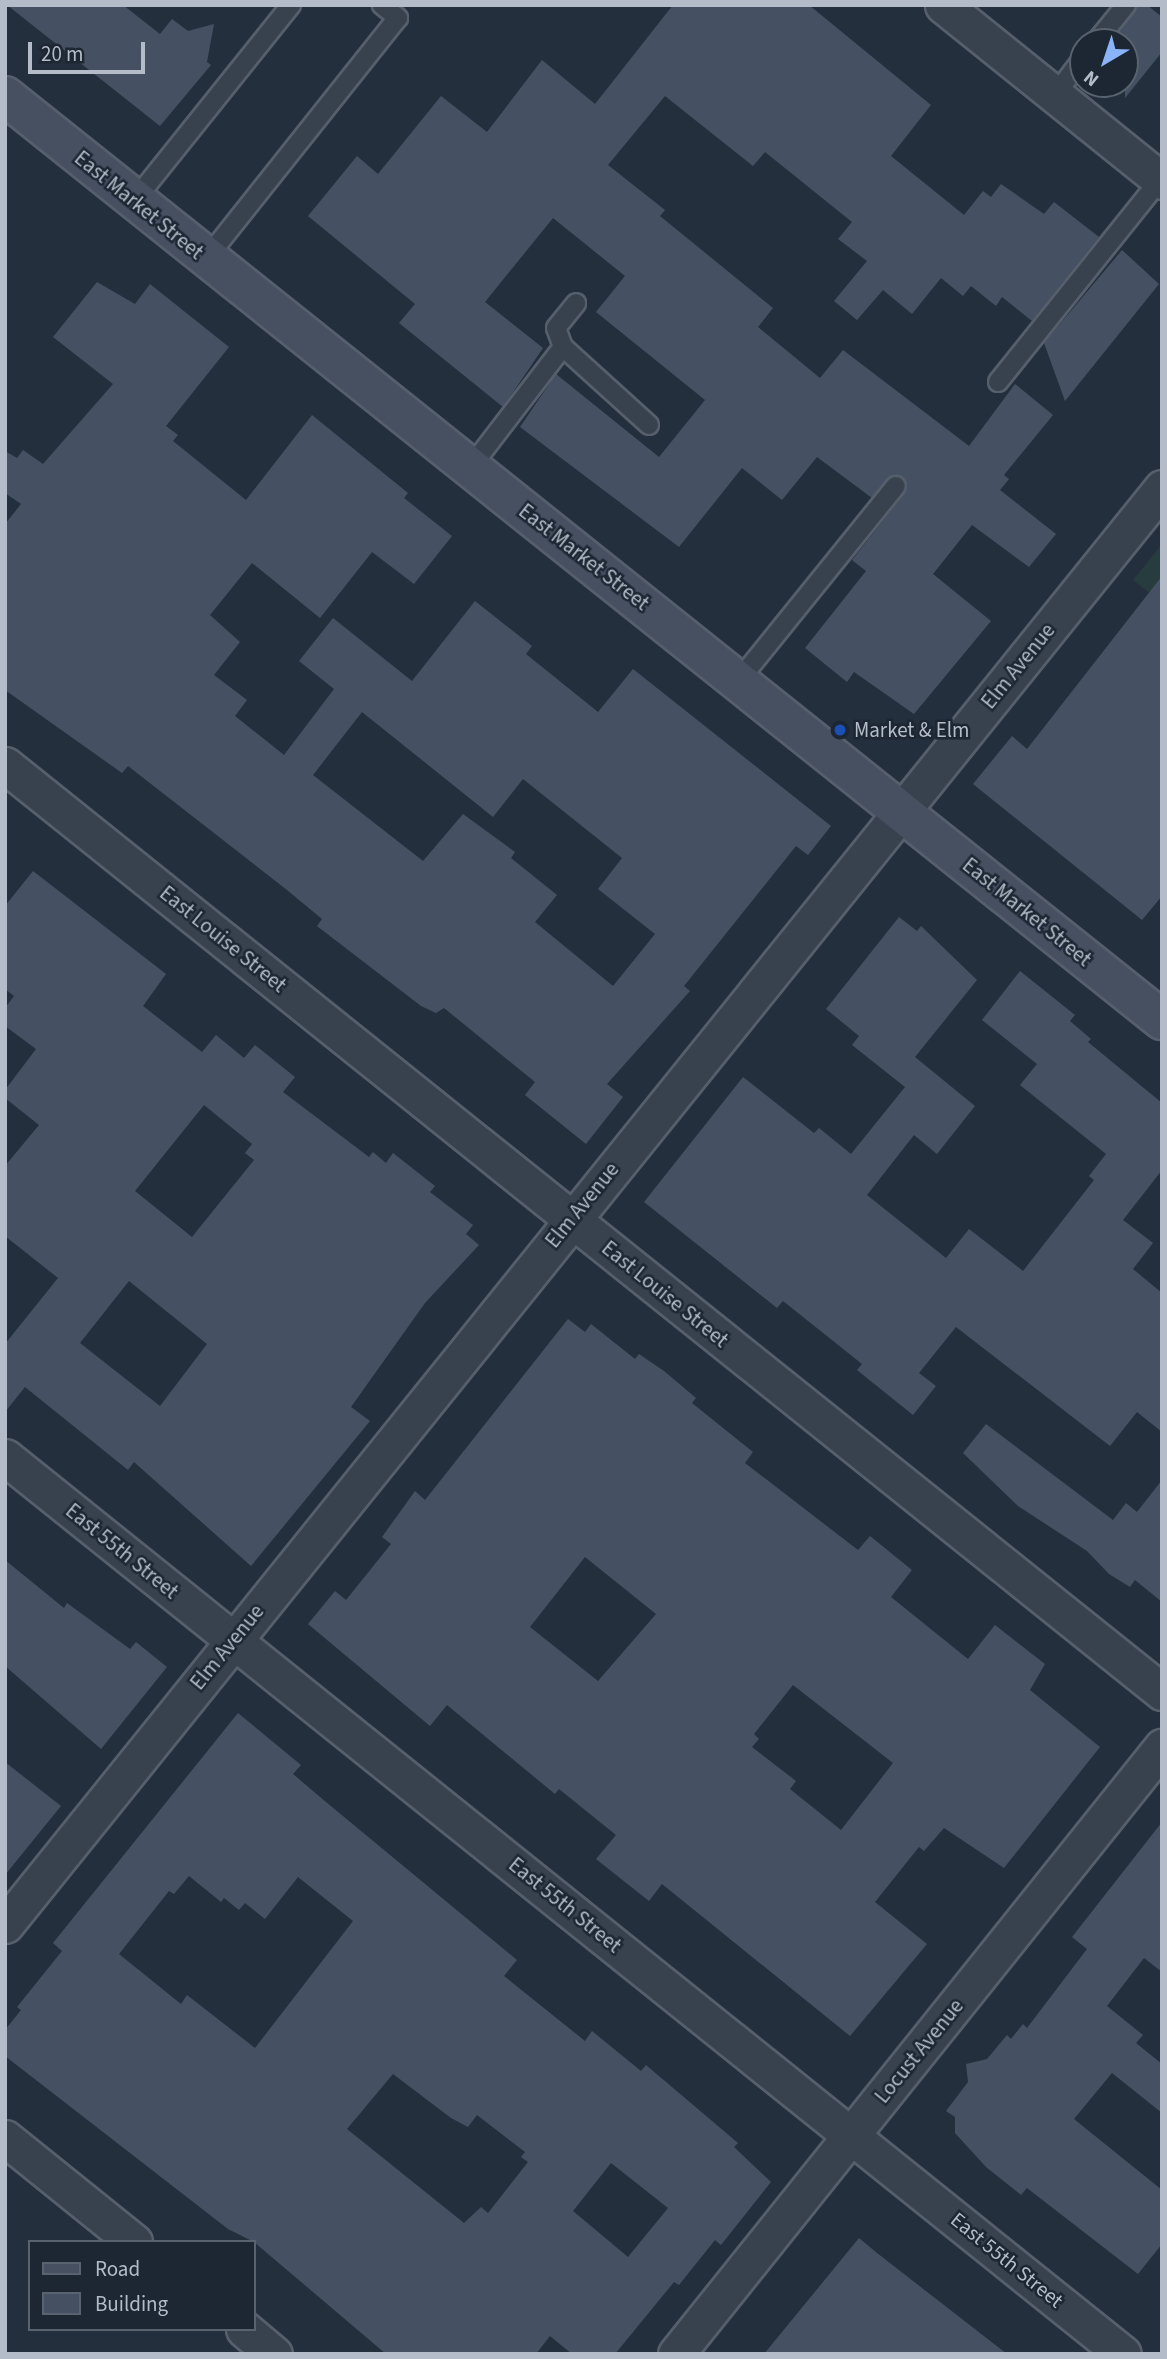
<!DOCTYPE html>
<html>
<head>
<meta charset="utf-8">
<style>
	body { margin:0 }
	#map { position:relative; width:1167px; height:2359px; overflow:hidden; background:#242f3e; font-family:"Source Sans 3",sans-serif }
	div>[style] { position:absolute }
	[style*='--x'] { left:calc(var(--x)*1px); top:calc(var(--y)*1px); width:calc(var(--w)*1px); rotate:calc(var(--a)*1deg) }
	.green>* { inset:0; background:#263c3f }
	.building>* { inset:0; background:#455162 }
	.roads { filter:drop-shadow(2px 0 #565f6c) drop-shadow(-2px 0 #565f6c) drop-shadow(0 2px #565f6c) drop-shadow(0 -2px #565f6c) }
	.lane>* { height:18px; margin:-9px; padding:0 9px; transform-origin:9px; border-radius:9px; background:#38414e }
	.street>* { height:35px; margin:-17.5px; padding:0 17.5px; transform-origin:17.5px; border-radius:17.5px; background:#38414e }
	.secondary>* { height:38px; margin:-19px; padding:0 19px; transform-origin:19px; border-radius:19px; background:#465061 }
	.dots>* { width:19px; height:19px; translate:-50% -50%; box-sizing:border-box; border:4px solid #1d2633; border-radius:50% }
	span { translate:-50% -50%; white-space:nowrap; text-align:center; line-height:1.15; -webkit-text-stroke:5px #1d2633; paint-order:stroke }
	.street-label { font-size:21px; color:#b4bcc9 }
	.poi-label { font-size:21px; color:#b4bcc9 }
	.left { translate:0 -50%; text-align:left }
	.frame { position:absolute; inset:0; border:7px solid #b4bcc9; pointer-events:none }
	.legend { position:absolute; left:28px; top:2240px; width:228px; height:91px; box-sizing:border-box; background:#1d2633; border:2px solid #59626f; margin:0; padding:9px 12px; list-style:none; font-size:21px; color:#b4bcc9 }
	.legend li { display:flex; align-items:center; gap:14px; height:35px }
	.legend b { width:35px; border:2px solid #59626f }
	.north { position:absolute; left:1069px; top:28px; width:70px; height:70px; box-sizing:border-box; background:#1d2633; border:2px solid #59626f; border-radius:50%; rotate:219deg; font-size:19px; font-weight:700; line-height:28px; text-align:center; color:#b4bcc9 }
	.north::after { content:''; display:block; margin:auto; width:24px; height:32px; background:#8ab4f8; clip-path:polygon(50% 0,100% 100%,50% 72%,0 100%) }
	.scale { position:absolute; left:28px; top:42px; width:117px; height:32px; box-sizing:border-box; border:4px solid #b4bcc9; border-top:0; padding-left:9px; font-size:21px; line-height:24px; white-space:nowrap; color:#b4bcc9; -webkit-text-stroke:5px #1d2633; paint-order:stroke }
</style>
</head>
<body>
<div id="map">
	<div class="green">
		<div style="clip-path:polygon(1162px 544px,1162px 603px,1133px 580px)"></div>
	</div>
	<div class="building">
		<div style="clip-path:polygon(7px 5px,123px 5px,160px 34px,172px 19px,188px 31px,214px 24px,207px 62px,211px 65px,160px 126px)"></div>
		<div style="clip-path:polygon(673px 5px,809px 5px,931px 105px,891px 156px,964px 215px,983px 191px,991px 197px,1001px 184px,1044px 214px,1054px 202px,1099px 237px,1032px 321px,1002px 297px,996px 306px,971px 286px,963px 296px,941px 278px,912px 314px,883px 290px,857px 320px,834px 301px,867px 261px,838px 239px,852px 222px,765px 152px,753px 166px,665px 96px,608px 165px,665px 210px,660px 216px,773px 308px,758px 327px,820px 378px,843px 350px,969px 446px,1015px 384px,1053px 415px,1004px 475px,1009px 479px,1000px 490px,1056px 534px,1029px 567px,972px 525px,933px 574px,991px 621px,914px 714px,854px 672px,847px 682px,805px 648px,866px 571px,852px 560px,905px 493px,904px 478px,891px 476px,872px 498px,817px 457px,782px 500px,742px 468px,679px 547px,520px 427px,556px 374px,659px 457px,705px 400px,596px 312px,625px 276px,553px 218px,485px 302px,543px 348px,503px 407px,399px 323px,415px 304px,308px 216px,357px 156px,378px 174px,441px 96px,487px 132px,542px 60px,595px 104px)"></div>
		<div style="clip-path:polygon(1137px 5px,1147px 5px,1162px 17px,1162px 52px,1125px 98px,1125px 42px,1111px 42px)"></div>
		<div style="clip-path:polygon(1122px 250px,1159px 284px,1065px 401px,1044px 343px)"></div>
		<div style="clip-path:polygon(evenodd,97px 282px,135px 304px,150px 284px,229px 347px,166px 426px,178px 435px,173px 441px,246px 500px,312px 415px,408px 493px,404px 498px,452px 536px,414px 584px,372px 552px,320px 618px,252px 563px,210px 615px,240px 642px,214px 675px,247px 700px,235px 716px,284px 755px,334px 689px,299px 661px,333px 618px,412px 681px,475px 601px,532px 646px,526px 654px,598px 712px,633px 669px,831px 826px,808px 855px,796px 846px,684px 986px,690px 991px,607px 1084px,623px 1097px,586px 1144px,525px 1095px,535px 1082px,444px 1008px,436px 1013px,421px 1006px,317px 926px,322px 919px,287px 890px,128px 766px,122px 773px,5px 690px,5px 524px,21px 504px,5px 493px,5px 451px,17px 458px,23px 450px,43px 464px,113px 384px,53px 337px,97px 282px,362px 712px,493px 817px,523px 779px,622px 858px,598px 889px,655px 934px,613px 986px,535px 922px,557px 895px,511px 858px,515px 852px,463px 814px,423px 861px,313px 775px,362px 712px)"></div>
		<div style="clip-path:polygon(1162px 576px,1162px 896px,1142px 920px,973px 784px,1012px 736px,1027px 749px)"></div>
		<div style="clip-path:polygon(evenodd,33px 871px,166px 974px,143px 1006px,202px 1052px,216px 1035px,244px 1058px,255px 1045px,295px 1077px,283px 1092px,369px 1157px,373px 1152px,386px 1163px,393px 1153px,435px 1186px,430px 1192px,473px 1225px,466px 1234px,479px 1245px,425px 1303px,351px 1407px,370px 1421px,251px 1566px,134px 1462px,128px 1470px,25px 1387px,5px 1412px,5px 1344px,58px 1278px,5px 1236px,5px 1166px,39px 1125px,5px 1098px,5px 1090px,36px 1049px,5px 1026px,5px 1008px,14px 996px,5px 989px,5px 906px,33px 871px,204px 1105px,252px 1144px,245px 1153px,254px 1160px,192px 1237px,135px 1191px,204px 1105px,33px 871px,129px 1281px,207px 1344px,160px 1406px,80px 1343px,129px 1281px)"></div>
		<div style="clip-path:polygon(899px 917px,917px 931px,921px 926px,977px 980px,915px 1057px,975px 1106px,937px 1154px,914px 1135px,867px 1195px,946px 1258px,969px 1229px,1023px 1271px,1094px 1180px,1089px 1176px,1106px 1154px,1020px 1085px,1037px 1064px,982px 1020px,1020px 971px,1075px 1015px,1070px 1021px,1091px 1039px,1088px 1042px,1162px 1103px,1162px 1170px,1123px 1220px,1153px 1243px,1133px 1269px,1162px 1293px,1162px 1432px,1137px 1412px,1110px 1446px,956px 1327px,919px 1373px,936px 1386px,913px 1415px,857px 1370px,862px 1364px,783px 1301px,777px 1308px,644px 1202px,743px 1077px,814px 1133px,819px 1128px,851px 1154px,905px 1087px,852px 1045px,859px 1036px,826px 1009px)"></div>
		<div style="clip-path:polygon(evenodd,568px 1319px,585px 1332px,591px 1324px,635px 1359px,639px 1354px,664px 1371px,696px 1398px,692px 1403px,753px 1452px,745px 1463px,858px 1550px,870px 1536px,912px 1570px,891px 1597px,968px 1659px,995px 1625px,1045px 1664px,1030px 1690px,1100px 1747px,1004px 1868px,944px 1828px,924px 1851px,919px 1847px,875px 1902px,927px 1944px,850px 2036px,662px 1884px,649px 1901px,596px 1859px,616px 1835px,559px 1789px,555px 1794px,447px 1705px,430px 1726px,308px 1624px,335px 1591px,346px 1600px,391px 1544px,382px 1537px,415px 1491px,425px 1500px,568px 1319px,585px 1557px,656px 1614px,598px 1681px,530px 1627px,585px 1557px,568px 1319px,793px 1685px,893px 1763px,841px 1830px,790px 1789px,796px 1781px,752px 1747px,759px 1739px,754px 1734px,793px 1685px)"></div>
		<div style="clip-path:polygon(986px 1424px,1113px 1520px,1126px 1503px,1137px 1512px,1162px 1480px,1162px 1602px,1135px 1580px,1130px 1587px,1109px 1574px,1087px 1551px,1018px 1506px,963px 1453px)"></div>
		<div style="clip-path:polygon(5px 1560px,64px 1608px,67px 1603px,130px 1649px,136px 1642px,167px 1667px,101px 1749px,5px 1666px)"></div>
		<div style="clip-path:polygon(evenodd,238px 1713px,301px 1765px,293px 1774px,326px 1802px,517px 1960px,504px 1976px,585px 2041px,592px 2031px,641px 2071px,646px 2065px,738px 2143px,734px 2147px,771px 2182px,721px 2245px,715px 2240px,679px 2285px,674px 2282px,615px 2354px,572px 2354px,550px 2336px,536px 2354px,386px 2354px,254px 2242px,228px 2229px,5px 2056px,5px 2030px,21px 2010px,17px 2007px,62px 1951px,53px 1943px,238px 1713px,189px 1876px,221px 1902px,224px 1898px,239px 1910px,245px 1903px,265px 1919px,298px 1877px,353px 1921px,255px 2048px,187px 1995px,181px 2004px,119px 1954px,169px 1891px,174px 1894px,189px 1876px,238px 1713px,393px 2074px,451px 2118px,468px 2127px,477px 2115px,525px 2152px,521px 2157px,528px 2162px,488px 2213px,481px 2207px,464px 2223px,347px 2129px,393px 2074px,238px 1713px,611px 2163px,668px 2208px,628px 2257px,573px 2211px,611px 2163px)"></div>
		<div style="clip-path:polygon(5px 1762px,61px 1806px,5px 1875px)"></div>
		<div style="clip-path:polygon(1162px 1822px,1162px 1972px,1144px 1958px,1107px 2006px,1143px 2035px,1136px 2043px,1162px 2064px,1162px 2113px,1112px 2073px,1074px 2119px,1162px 2190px,1162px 2244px,1138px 2274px,1027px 2188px,1021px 2195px,986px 2167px,955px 2133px,955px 2117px,946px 2111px,968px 2082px,966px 2064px,987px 2059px,1007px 2035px,1011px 2039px,1023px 2024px,1027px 2028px,1087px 1949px,1072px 1937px)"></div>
		<div style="clip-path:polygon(859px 2238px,877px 2253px,1007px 2354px,764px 2354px)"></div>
	</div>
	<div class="roads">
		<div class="lane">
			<div style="--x:1096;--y:42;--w:48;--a:-51"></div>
			<div style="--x:1055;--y:95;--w:46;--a:-52.9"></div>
			<div style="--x:134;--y:201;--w:251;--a:-51.3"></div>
			<div style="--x:206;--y:259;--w:308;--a:-51.5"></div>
			<div style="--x:398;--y:18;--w:21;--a:-141"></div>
			<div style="--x:563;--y:347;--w:20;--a:-110"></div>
			<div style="--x:556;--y:328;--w:32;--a:-51"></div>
			<div style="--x:998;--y:382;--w:259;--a:-51.3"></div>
			<div style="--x:470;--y:468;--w:153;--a:-52.5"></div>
			<div style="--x:563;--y:347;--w:116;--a:42.2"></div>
			<div style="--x:740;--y:679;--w:248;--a:-51.1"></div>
		</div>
		<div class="street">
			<div style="--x:943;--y:5;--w:281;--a:38.8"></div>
			<div style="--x:5;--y:765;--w:1483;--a:38.7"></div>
			<div style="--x:5;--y:1457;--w:1433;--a:38.74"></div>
			<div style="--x:5;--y:1925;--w:1845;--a:-51.16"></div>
			<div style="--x:5;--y:2138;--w:166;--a:38.9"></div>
			<div style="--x:244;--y:2329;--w:39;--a:40"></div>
			<div style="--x:676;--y:2354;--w:778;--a:-51.32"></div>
		</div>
		<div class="secondary">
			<div style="--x:5;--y:96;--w:1481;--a:38.61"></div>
		</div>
	</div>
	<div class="dots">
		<div style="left:840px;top:730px;background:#1a4fb4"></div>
	</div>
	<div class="street-label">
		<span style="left:139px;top:205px;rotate:39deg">East Market Street</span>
		<span style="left:584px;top:557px;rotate:38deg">East Market Street</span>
		<span style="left:1018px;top:666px;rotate:-51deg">Elm Avenue</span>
		<span style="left:1027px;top:912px;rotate:39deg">East Market Street</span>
		<span style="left:223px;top:939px;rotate:39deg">East Louise Street</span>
		<span style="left:582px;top:1205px;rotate:-51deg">Elm Avenue</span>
		<span style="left:665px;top:1294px;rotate:39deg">East Louise Street</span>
		<span style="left:122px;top:1551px;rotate:39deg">East 55th Street</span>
		<span style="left:227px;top:1647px;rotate:-51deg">Elm Avenue</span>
		<span style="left:565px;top:1905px;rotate:39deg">East 55th Street</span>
		<span style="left:919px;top:2051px;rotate:-51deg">Locust Avenue</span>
		<span style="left:1007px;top:2260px;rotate:39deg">East 55th Street</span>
	</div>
	<div class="poi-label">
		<span class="left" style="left:854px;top:730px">Market &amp; Elm</span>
	</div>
	<div class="frame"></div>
	<ul class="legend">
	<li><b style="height:9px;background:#465061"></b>Road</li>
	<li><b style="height:19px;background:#455162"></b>Building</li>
	</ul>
	<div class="north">N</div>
	<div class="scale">20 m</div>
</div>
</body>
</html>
